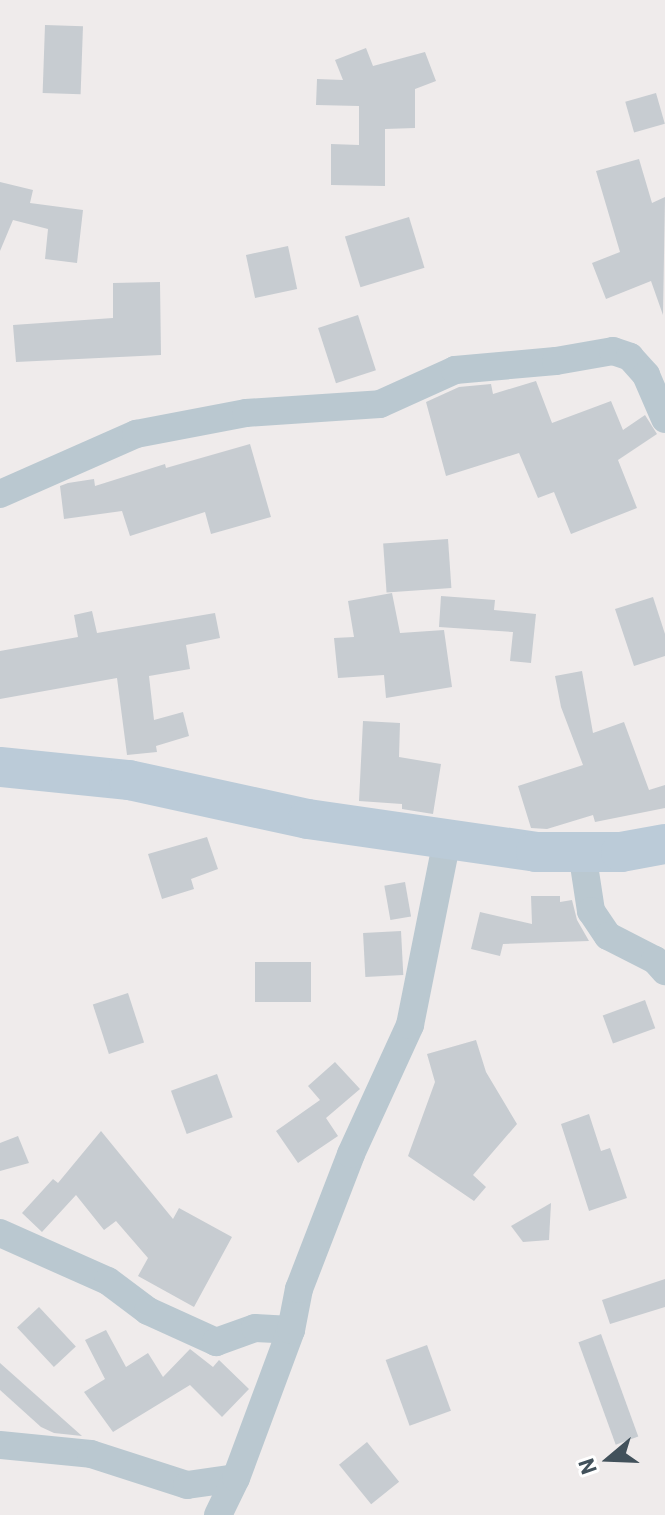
<!DOCTYPE html>
<html>
<head>
<meta charset="utf-8">
<style>
	body { margin:0 }
	#map { position:relative; width:665px; height:1515px; overflow:hidden; background:#efebeb; font-family:Barlow,sans-serif }
	div>[style] { position:absolute }
	[style*='--x'] { left:calc(var(--x)*1px); top:calc(var(--y)*1px); width:calc(var(--w)*1px); rotate:calc(var(--a)*1deg) }
	.building>* { inset:0; background:#c7ccd1; transform-origin:0 0 }
	.minor>* { height:28px; margin:-14px; padding:0 14px; transform-origin:14px; border-radius:14px; background:#bac8d0 }
	.secondary>* { height:40px; margin:-20px; padding:0 20px; transform-origin:20px; border-radius:20px; background:#bbcbd8 }
	span { translate:-50% -50%; white-space:nowrap; text-align:center; line-height:1.15; -webkit-text-stroke:8px #fff; paint-order:stroke }
	.north { position:absolute; left:569px; top:1419px; width:80px; height:80px; -webkit-text-stroke:6px #fff; paint-order:stroke; rotate:251deg; font-size:22px; font-weight:700; line-height:32px; text-align:center; color:#42515b }
	.north::after { content:''; display:block; margin:auto; width:28px; height:36px; background:#42515b; clip-path:polygon(50% 0,100% 100%,50% 72%,0 100%) }
</style>
</head>
<body>
<div id="map">
	<div class="building">
		<div style="left:45px;top:25px;width:38px;height:68px;rotate:2deg"></div>
		<div style="clip-path:polygon(366px 48px,373px 66px,425px 52px,436px 81px,415px 89px,415px 128px,385px 129px,385px 186px,331px 185px,331px 144px,359px 145px,359px 106px,316px 105px,317px 79px,343px 80px,335px 60px)"></div>
		<div style="left:656px;top:93px;width:32px;height:32px;rotate:74deg"></div>
		<div style="clip-path:polygon(639px 159px,652px 203px,665px 197px,663px 315px,651px 281px,606px 299px,592px 263px,620px 252px,596px 171px)"></div>
		<div style="clip-path:polygon(0 182px,33px 190px,30px 203px,83px 210px,77px 263px,45px 259px,48px 229px,13px 220px,0 251px)"></div>
		<div style="left:409px;top:217px;width:53px;height:67px;rotate:73deg"></div>
		<div style="left:288px;top:246px;width:44px;height:43px;rotate:78deg"></div>
		<div style="clip-path:polygon(160px 282px,161px 355px,16px 362px,13px 325px,113px 318px,113px 283px)"></div>
		<div style="left:358px;top:315px;width:58px;height:42px;rotate:72deg"></div>
		<div style="clip-path:polygon(536px 381px,552px 423px,611px 401px,623px 430px,645px 415px,657px 434px,618px 460px,637px 508px,571px 534px,554px 492px,538px 498px,519px 453px,446px 476px,426px 402px,459px 387px,491px 384px,493px 394px)"></div>
		<div style="clip-path:polygon(250px 444px,271px 517px,211px 534px,205px 512px,130px 536px,122px 511px,64px 519px,60px 486px,68px 483px,94px 479px,95px 486px,165px 464px,166px 468px)"></div>
		<div style="left:448px;top:539px;width:49px;height:65px;rotate:86deg"></div>
		<div style="clip-path:polygon(392px 593px,400px 633px,444px 630px,452px 687px,386px 698px,384px 675px,338px 678px,334px 638px,354px 637px,348px 601px)"></div>
		<div style="clip-path:polygon(441px 596px,495px 600px,494px 610px,536px 614px,531px 663px,510px 661px,513px 632px,439px 627px)"></div>
		<div style="clip-path:polygon(653px 597px,665px 634px,665px 656px,634px 666px,615px 609px)"></div>
		<div style="clip-path:polygon(92px 611px,97px 633px,215px 613px,220px 638px,186px 645px,190px 669px,149px 676px,154px 720px,183px 712px,189px 736px,156px 746px,157px 752px,127px 755px,117px 678px,0 699px,0 651px,78px 637px,74px 615px)"></div>
		<div style="clip-path:polygon(582px 671px,593px 733px,624px 722px,649px 790px,665px 785px,665px 808px,595px 822px,593px 815px,547px 829px,531px 828px,518px 786px,583px 765px,561px 707px,555px 676px)"></div>
		<div style="clip-path:polygon(363px 721px,400px 723px,399px 757px,441px 764px,433px 814px,402px 809px,402px 804px,359px 801px)"></div>
		<div style="clip-path:polygon(207px 837px,218px 869px,191px 879px,194px 889px,162px 899px,148px 854px)"></div>
		<div style="left:405px;top:882px;width:35px;height:21px;rotate:80deg"></div>
		<div style="clip-path:polygon(531px 896px,560px 896px,560px 902px,572px 900px,577px 920px,589px 941px,503px 944px,500px 956px,471px 949px,480px 912px,532px 924px)"></div>
		<div style="left:401px;top:931px;width:44px;height:38px;rotate:87deg"></div>
		<div style="left:255px;top:962px;width:56px;height:40px"></div>
		<div style="left:128px;top:993px;width:52px;height:37px;rotate:72deg"></div>
		<div style="left:645px;top:1000px;width:30px;height:45px;rotate:70deg"></div>
		<div style="clip-path:polygon(476px 1040px,486px 1072px,517px 1124px,473px 1175px,486px 1187px,474px 1201px,408px 1156px,435px 1082px,427px 1054px)"></div>
		<div style="clip-path:polygon(335px 1062px,360px 1089px,326px 1118px,338px 1136px,298px 1163px,276px 1131px,320px 1100px,308px 1086px)"></div>
		<div style="left:217px;top:1074px;width:46px;height:49px;rotate:70deg"></div>
		<div style="clip-path:polygon(589px 1114px,601px 1151px,610px 1148px,627px 1198px,589px 1211px,561px 1124px)"></div>
		<div style="clip-path:polygon(101px 1131px,173px 1219px,179px 1208px,232px 1237px,194px 1307px,138px 1276px,148px 1258px,116px 1221px,104px 1230px,76px 1195px,42px 1232px,22px 1213px,53px 1179px,58px 1183px)"></div>
		<div style="clip-path:polygon(18px 1136px,29px 1163px,0 1171px,0 1143px)"></div>
		<div style="clip-path:polygon(551px 1203px,549px 1240px,523px 1242px,511px 1226px)"></div>
		<div style="clip-path:polygon(665px 1279px,665px 1307px,610px 1324px,602px 1300px)"></div>
		<div style="left:39px;top:1307px;width:54px;height:30px;rotate:47deg"></div>
		<div style="clip-path:polygon(106px 1330px,126px 1367px,148px 1353px,163px 1377px,190px 1349px,213px 1367px,219px 1360px,249px 1389px,222px 1417px,190px 1385px,113px 1432px,84px 1392px,105px 1379px,85px 1340px)"></div>
		<div style="left:601px;top:1334px;width:109px;height:24px;rotate:70deg"></div>
		<div style="left:427px;top:1345px;width:70px;height:44px;rotate:70deg"></div>
		<div style="clip-path:polygon(0 1363px,82px 1436px,54px 1433px,41px 1427px,0 1390px)"></div>
		<div style="left:367px;top:1442px;width:51px;height:36px;rotate:51deg"></div>
	</div>
	<div class="minor">
		<div style="--x:0;--y:494;--w:149;--a:-23.8"></div>
		<div style="--x:136;--y:434;--w:112;--a:-10.8"></div>
		<div style="--x:246;--y:413;--w:134;--a:-3.8"></div>
		<div style="--x:380;--y:404;--w:82;--a:-24.4"></div>
		<div style="--x:455;--y:370;--w:101;--a:-5.1"></div>
		<div style="--x:556;--y:361;--w:58;--a:-10"></div>
		<div style="--x:613;--y:351;--w:18;--a:19"></div>
		<div style="--x:630;--y:357;--w:24;--a:48"></div>
		<div style="--x:646;--y:375;--w:48;--a:66.6"></div>
		<div style="--x:582;--y:852;--w:60;--a:81.3"></div>
		<div style="--x:591;--y:911;--w:30;--a:56"></div>
		<div style="--x:608;--y:936;--w:53;--a:27.1"></div>
		<div style="--x:655;--y:960;--w:15;--a:48"></div>
		<div style="--x:0;--y:1233;--w:118;--a:24"></div>
		<div style="--x:108;--y:1281;--w:50;--a:36.9"></div>
		<div style="--x:148;--y:1311;--w:75;--a:24.5"></div>
		<div style="--x:216;--y:1342;--w:41;--a:-19.7"></div>
		<div style="--x:255;--y:1328;--w:36;--a:3"></div>
		<div style="--x:0;--y:1445;--w:91;--a:5.6"></div>
		<div style="--x:91;--y:1454;--w:101;--a:17.9"></div>
		<div style="--x:187;--y:1485;--w:49;--a:-8.1"></div>
		<div style="--x:218;--y:1515;--w:41;--a:-64.1"></div>
		<div style="--x:236;--y:1478;--w:158;--a:-69.6"></div>
		<div style="--x:291;--y:1330;--w:42;--a:-79"></div>
		<div style="--x:299;--y:1289;--w:145;--a:-68.9"></div>
		<div style="--x:351;--y:1154;--w:142;--a:-65.4"></div>
		<div style="--x:410;--y:1025;--w:189;--a:-78.7"></div>
	</div>
	<div class="secondary">
		<div style="--x:0;--y:767;--w:130;--a:5.8"></div>
		<div style="--x:129;--y:780;--w:183;--a:12.3"></div>
		<div style="--x:308;--y:819;--w:230;--a:8.2"></div>
		<div style="--x:536;--y:852;--w:85;--a:0"></div>
		<div style="--x:621;--y:852;--w:45;--a:-10.3"></div>
	</div>
	<div class="north">N</div>
</div>
</body>
</html>
